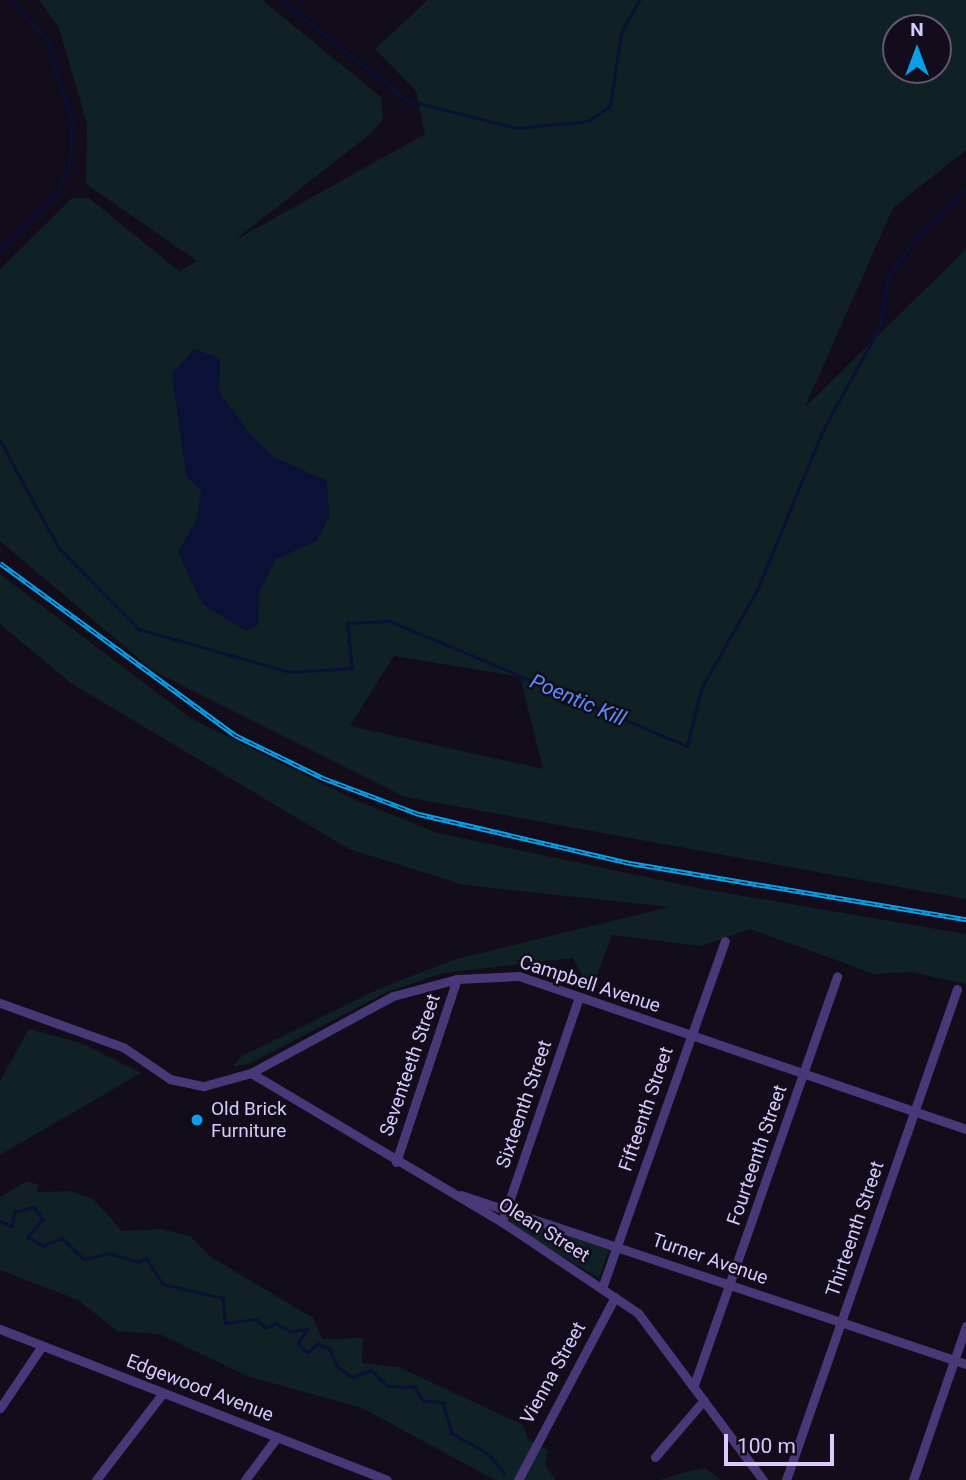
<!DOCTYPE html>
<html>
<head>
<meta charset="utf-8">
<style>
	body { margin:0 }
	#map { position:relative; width:966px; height:1480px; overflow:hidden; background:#120c1b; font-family:Roboto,sans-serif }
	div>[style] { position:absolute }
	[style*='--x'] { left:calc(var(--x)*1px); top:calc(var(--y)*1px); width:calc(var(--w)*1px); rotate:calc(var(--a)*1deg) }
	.green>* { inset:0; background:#0f2125 }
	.water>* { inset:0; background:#0a1036 }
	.stream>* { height:2.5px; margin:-1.25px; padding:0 1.25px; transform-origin:1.25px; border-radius:1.25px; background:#0a1036 }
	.minor>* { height:9px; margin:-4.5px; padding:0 4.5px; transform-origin:4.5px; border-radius:4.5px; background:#493878 }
	.rail>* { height:5px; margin-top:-2.5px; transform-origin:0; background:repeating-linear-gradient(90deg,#120c1b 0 8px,#0aa0e7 0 16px); box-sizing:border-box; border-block:2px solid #0aa0e7 }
	.dots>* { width:19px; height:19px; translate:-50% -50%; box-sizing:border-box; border:4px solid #120c1b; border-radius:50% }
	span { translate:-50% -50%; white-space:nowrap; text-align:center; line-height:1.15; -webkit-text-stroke:5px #120c1b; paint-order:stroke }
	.street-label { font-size:19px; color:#dac8fd }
	.poi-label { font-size:19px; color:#dac8fd }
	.left { translate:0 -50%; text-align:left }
	.water-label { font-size:21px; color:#5b8cf8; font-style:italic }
	.north { position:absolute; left:882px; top:14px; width:70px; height:70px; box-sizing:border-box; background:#120c1b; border:2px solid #625775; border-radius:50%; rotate:0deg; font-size:19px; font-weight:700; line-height:28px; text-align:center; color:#dac8fd }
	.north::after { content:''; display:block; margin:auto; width:24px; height:32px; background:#0aa0e7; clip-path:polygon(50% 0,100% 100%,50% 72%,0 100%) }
	.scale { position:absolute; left:724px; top:1434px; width:110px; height:32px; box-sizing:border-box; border:4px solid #dac8fd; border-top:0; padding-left:9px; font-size:21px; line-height:24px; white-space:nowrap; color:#dac8fd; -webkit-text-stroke:5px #120c1b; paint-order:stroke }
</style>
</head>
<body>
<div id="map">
	<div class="green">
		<div style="clip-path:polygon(evenodd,39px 0,262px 0,381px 97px,383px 119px,369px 135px,235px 240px,425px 134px,416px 91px,375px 49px,428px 0,966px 0,966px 150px,893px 208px,805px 407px,966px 249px,966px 899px,405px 797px,155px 672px,0 541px,0 269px,72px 198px,89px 198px,179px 271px,197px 261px,86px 184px,87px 124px,59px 28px,39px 0,896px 28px,938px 28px,938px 70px,896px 70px,896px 28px,39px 0,394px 656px,520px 677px,543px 769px,350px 726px,394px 656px)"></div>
		<div style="clip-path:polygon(0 574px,192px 719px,358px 801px,438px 833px,703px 889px,966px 934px,966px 984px,910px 972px,874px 974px,750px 929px,701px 946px,612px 935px,591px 991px,573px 958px,443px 973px,387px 992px,249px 1064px,233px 1066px,242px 1056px,383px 987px,456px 959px,670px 907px,464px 885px,349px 849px,72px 684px,0 624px)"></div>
		<div style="clip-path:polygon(29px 1029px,81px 1043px,141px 1073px,0 1155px,0 1081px)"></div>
		<div style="clip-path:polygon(27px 1181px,39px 1185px,36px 1192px,71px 1191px,93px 1199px,122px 1231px,161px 1229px,190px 1236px,211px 1257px,313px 1318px,322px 1339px,363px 1338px,362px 1363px,399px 1367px,523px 1425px,528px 1439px,548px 1450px,545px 1465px,556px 1480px,495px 1480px,362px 1408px,247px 1376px,159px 1334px,117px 1331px,78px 1300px,0 1270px,0 1197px)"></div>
		<div style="clip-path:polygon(510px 1215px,609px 1250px,599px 1278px,509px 1225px)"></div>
		<div style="clip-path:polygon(705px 1468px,722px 1480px,659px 1480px,690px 1471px)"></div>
	</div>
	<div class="water">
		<div style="clip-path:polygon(194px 349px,220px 358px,219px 391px,251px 436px,274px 457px,327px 481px,329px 516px,317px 541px,276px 559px,259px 592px,258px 625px,246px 631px,202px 604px,178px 552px,197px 519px,201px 491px,186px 476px,172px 374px)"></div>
	</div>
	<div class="stream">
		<div style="--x:281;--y:0;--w:161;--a:38.4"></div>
		<div style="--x:407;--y:100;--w:113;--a:14.4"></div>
		<div style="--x:516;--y:128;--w:73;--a:-5.5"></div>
		<div style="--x:589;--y:121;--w:26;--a:-36"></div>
		<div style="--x:610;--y:106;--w:74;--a:-81.4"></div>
		<div style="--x:621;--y:33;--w:38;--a:-61"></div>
		<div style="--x:0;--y:250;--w:81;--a:-45"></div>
		<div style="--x:57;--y:193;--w:30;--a:-66"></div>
		<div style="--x:69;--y:166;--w:45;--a:-86.2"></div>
		<div style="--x:72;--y:121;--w:87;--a:-107.4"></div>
		<div style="--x:46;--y:38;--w:52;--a:-133.5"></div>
		<div style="--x:0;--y:440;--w:123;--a:61.4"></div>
		<div style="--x:59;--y:548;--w:114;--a:45.4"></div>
		<div style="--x:139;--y:629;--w:157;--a:15.9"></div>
		<div style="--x:290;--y:672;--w:62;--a:-3.7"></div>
		<div style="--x:352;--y:668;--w:45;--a:-96.3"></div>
		<div style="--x:347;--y:623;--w:43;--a:-2.7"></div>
		<div style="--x:390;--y:621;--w:322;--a:22.8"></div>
		<div style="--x:687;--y:746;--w:59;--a:-76.2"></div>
		<div style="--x:701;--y:689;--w:114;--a:-60.5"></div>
		<div style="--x:757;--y:590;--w:171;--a:-67.6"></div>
		<div style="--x:822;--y:432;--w:121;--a:-61.3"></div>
		<div style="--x:880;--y:326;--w:50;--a:-80.7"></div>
		<div style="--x:888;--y:277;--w:47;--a:-54.6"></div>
		<div style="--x:915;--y:239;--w:71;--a:-44.4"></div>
		<div style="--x:0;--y:1221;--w:13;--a:23"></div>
		<div style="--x:12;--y:1226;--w:14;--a:-82"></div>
		<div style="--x:14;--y:1212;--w:21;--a:-14"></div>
		<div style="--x:34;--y:1207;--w:15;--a:53"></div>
		<div style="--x:43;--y:1219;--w:23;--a:130"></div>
		<div style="--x:28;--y:1237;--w:17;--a:31"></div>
		<div style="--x:43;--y:1246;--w:21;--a:-23"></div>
		<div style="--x:62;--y:1238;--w:30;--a:44"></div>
		<div style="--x:84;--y:1259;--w:26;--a:-13"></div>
		<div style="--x:109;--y:1253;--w:30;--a:17"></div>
		<div style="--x:138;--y:1262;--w:9;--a:-27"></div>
		<div style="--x:146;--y:1258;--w:31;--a:57"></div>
		<div style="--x:163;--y:1284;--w:62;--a:13.1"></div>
		<div style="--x:223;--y:1298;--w:25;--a:85"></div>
		<div style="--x:225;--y:1323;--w:31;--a:-7"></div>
		<div style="--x:256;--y:1319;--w:13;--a:42"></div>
		<div style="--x:266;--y:1328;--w:11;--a:-27"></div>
		<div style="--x:276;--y:1323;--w:16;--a:30"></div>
		<div style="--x:290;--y:1331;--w:18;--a:-6"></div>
		<div style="--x:308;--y:1329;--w:18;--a:124"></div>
		<div style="--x:298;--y:1344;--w:12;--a:42"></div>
		<div style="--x:307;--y:1352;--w:14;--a:-36"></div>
		<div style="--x:318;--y:1344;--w:13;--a:23"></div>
		<div style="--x:330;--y:1349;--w:18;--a:68"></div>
		<div style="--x:337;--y:1366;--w:19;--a:36"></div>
		<div style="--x:352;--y:1377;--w:20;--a:-20"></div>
		<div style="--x:371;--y:1370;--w:23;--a:43"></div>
		<div style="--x:388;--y:1386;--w:27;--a:2"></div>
		<div style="--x:415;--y:1387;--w:16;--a:60"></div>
		<div style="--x:423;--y:1401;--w:20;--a:3"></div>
		<div style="--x:443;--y:1402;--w:32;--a:74"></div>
		<div style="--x:452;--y:1433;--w:43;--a:29.6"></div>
		<div style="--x:489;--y:1454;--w:24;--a:52"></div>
	</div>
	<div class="minor">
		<div style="--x:0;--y:1003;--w:131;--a:19.7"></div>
		<div style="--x:123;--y:1047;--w:57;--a:34.2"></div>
		<div style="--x:170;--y:1079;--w:35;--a:12"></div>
		<div style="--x:204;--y:1086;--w:49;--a:-15.5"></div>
		<div style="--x:251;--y:1073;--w:162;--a:-28.5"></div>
		<div style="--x:393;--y:996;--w:66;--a:-14.9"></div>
		<div style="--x:457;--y:979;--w:62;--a:-2.8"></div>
		<div style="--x:519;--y:976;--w:472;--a:18.9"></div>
		<div style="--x:251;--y:1073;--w:292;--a:30.7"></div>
		<div style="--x:502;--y:1222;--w:164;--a:33.8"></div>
		<div style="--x:638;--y:1313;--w:209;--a:53.2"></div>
		<div style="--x:396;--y:1162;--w:193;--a:-71.6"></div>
		<div style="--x:461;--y:1195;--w:533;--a:18.5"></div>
		<div style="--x:502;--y:1222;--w:238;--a:-71.1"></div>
		<div style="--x:602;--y:1288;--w:368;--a:-70.5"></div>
		<div style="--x:0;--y:1329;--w:415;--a:21.3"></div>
		<div style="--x:694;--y:1385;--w:433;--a:-70.7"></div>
		<div style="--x:0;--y:1408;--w:75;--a:-55.9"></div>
		<div style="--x:655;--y:1457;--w:75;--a:-49.3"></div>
		<div style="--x:96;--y:1480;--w:110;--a:-52.4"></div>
		<div style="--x:245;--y:1480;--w:54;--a:-53.3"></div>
		<div style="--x:518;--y:1480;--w:207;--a:-62.1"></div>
		<div style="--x:786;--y:1480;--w:520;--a:-70.8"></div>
		<div style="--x:913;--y:1480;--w:163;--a:-71"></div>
	</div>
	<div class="rail">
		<div style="--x:0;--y:563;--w:291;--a:36.2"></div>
		<div style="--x:235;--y:735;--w:98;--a:26"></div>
		<div style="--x:323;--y:778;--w:103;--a:20.6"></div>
		<div style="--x:419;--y:814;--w:217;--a:13.1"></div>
		<div style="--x:630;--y:863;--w:341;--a:9.5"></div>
	</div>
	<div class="dots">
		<div style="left:197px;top:1120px;background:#0aa0e7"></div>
	</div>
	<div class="street-label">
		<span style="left:590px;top:984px;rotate:18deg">Campbell Avenue</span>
		<span style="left:410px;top:1065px;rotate:-71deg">Seventeeth Street</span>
		<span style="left:524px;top:1104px;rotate:-71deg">Sixteenth Street</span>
		<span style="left:646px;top:1109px;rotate:-71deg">Fifteenth Street</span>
		<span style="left:757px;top:1155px;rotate:-71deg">Fourteenth Street</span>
		<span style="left:855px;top:1229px;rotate:-71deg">Thirteenth Street</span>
		<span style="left:544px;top:1230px;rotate:32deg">Olean Street</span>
		<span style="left:710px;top:1259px;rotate:19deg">Turner Avenue</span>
		<span style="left:553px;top:1373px;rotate:-61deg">Vienna Street</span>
		<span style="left:200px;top:1388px;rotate:21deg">Edgewood Avenue</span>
	</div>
	<div class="poi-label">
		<span class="left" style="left:211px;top:1120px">Old Brick<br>Furniture</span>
	</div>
	<div class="water-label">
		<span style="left:578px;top:700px;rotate:23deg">Poentic Kill</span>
	</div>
	<div class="north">N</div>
	<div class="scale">100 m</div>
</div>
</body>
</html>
